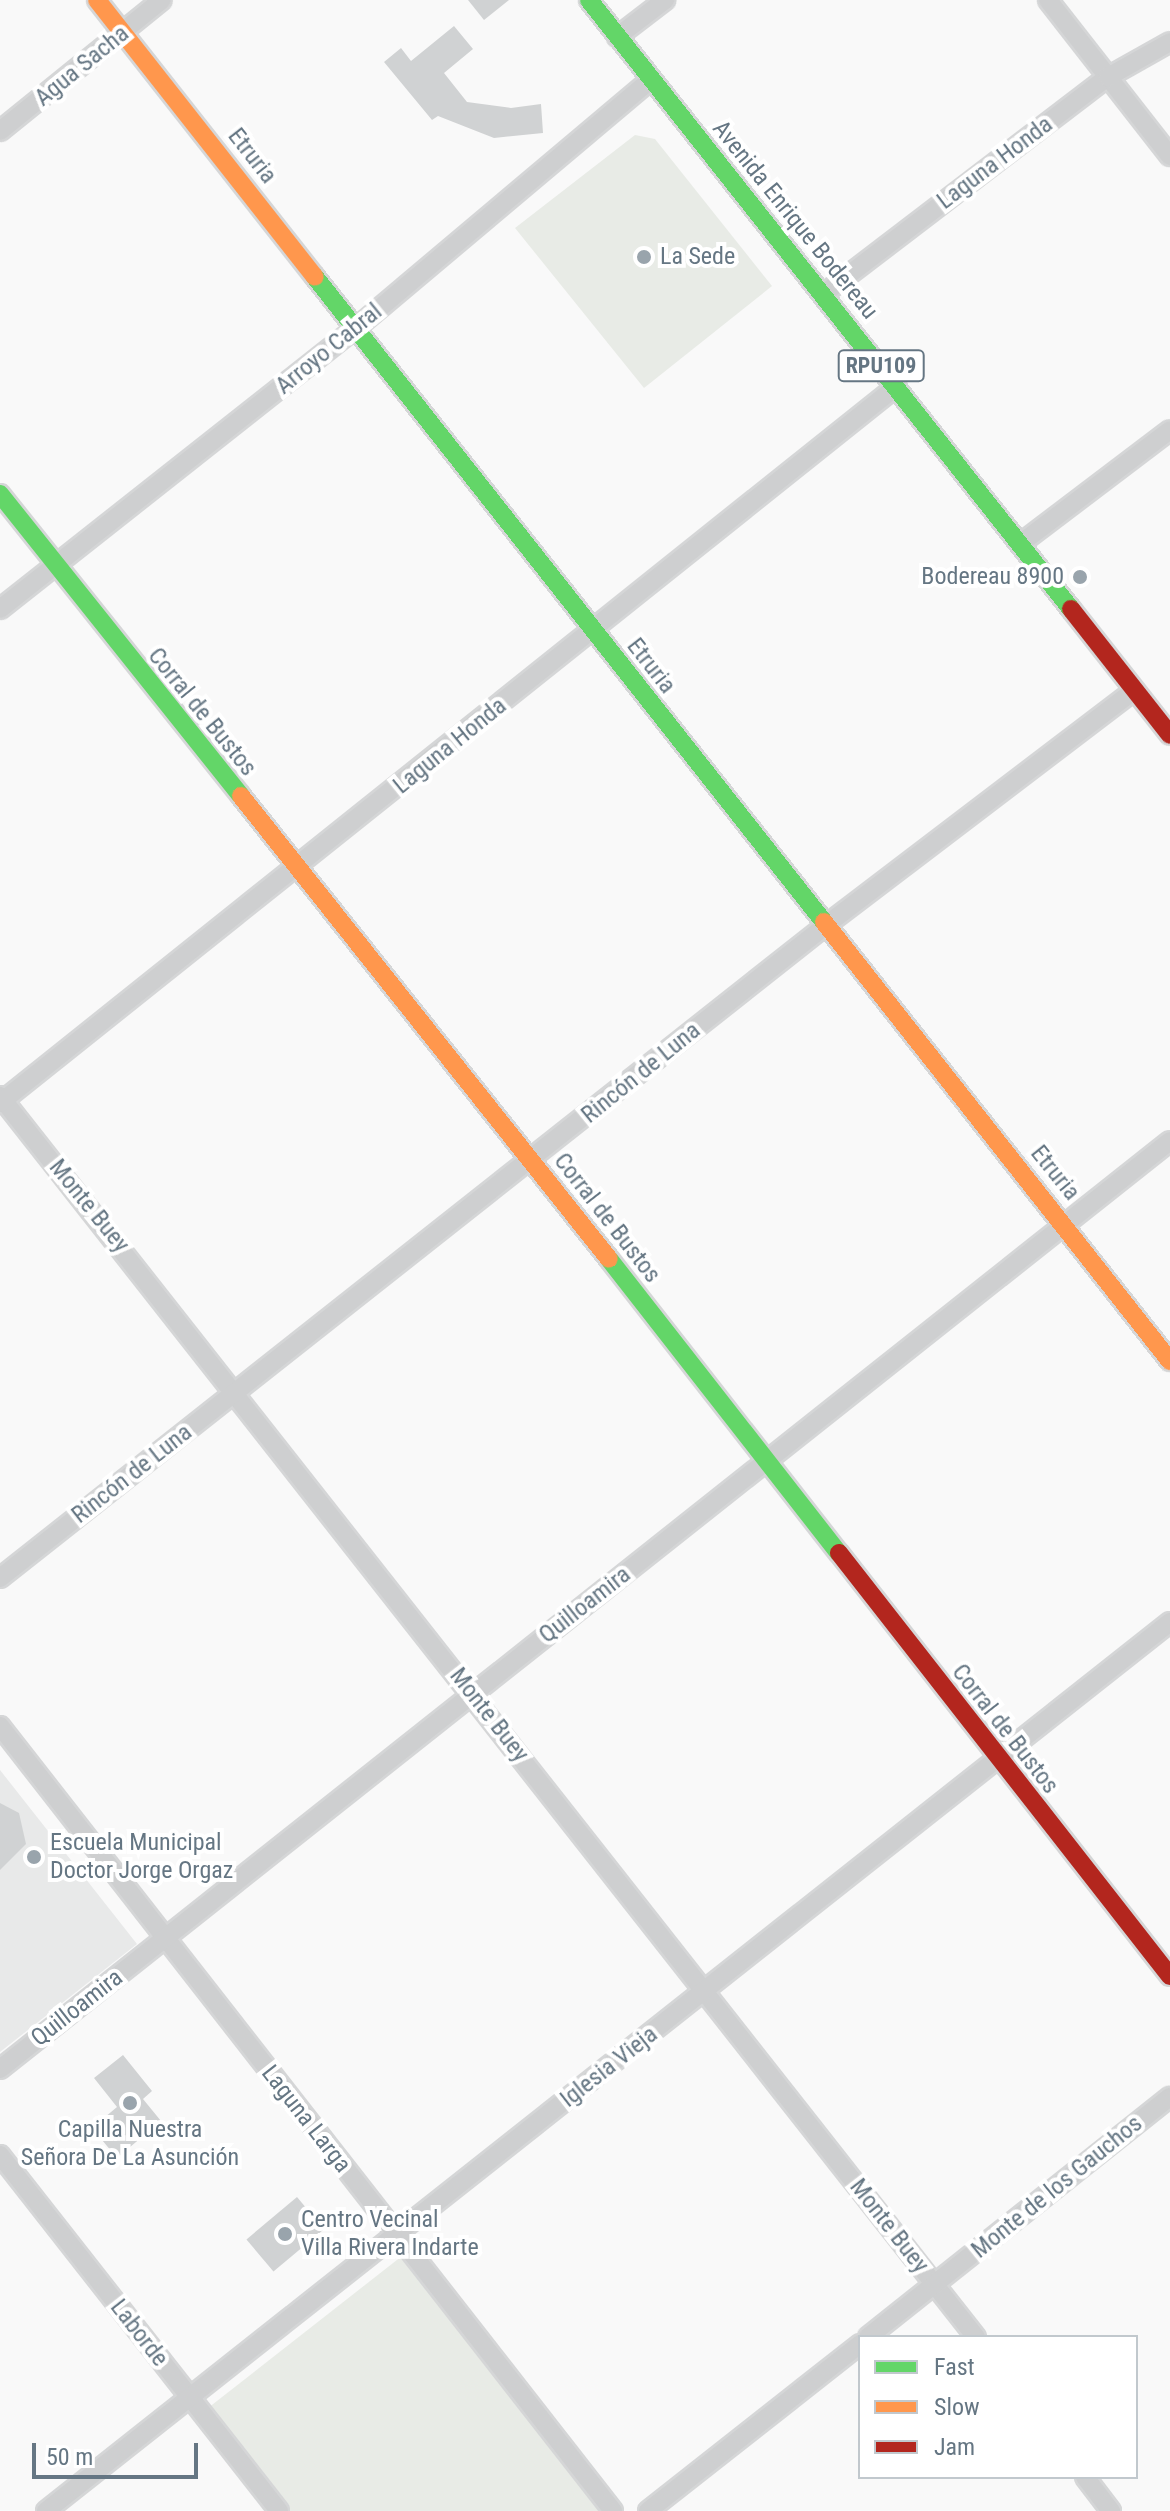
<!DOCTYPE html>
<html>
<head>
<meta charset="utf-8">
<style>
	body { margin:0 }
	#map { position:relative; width:1170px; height:2511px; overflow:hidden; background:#f9f9f9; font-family:"Roboto Condensed",sans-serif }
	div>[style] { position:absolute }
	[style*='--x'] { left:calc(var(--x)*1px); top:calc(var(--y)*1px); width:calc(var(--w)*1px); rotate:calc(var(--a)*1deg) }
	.built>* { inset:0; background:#e8e9e9 }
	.green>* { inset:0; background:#e8ebe6 }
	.building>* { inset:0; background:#d0d2d3; transform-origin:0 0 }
	.roads { filter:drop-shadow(2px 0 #d5d6d7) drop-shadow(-2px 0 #d5d6d7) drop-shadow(0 2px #d5d6d7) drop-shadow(0 -2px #d5d6d7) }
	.street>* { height:18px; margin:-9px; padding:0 9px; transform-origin:9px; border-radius:9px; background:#cecfd0 }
	.fast>* { height:18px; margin:-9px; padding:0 9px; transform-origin:9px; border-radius:9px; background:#63d668 }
	.slow>* { height:18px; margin:-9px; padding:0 9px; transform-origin:9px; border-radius:9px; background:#ff974d }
	.jam>* { height:18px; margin:-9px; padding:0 9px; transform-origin:9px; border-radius:9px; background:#b3261e }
	.dots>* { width:22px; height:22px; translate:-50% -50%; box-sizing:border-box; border:4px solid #fff; border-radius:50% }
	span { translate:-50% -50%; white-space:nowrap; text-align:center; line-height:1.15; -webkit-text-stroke:8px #fff; paint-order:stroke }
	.shield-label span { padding:2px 6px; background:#fff; border:2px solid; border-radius:6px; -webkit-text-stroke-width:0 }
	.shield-label { font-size:22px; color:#657683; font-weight:700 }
	.street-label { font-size:24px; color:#657683 }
	.poi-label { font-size:24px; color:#657683 }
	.left { translate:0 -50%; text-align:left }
	.right { translate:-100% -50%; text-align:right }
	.legend { position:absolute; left:858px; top:2335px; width:280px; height:144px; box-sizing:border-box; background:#fff; border:2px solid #c1c8cd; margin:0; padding:10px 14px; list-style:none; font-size:24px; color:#657683 }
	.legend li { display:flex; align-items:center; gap:16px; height:40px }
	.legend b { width:40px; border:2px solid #c1c8cd }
	.scale { position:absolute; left:32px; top:2443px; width:166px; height:36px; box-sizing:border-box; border:4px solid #657683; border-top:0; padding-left:10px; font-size:24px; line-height:28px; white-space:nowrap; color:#657683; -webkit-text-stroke:6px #fff; paint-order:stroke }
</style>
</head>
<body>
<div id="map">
	<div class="built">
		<div style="clip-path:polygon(0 1770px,137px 1944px,0 2052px)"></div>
	</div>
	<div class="green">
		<div style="clip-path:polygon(635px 135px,655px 139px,772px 286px,644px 388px,515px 228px)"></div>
		<div style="clip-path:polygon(402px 2256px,601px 2511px,289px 2511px,208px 2408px)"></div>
	</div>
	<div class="building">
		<div style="clip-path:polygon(468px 0,509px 0,484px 20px)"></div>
		<div style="clip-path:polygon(454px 26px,473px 49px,444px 73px,467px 102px,511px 108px,541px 104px,543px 133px,494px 138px,438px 116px,432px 120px,384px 62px,401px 48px,411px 61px)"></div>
		<div style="clip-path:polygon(0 1803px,19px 1813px,26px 1844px,0 1870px)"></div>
		<div style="clip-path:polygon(123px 2055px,152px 2091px,143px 2099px,161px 2121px,117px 2158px,92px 2128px,117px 2107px,94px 2078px)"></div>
		<div style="left:297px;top:2197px;width:42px;height:66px;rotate:50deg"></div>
	</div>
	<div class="roads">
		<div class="street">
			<div style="--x:1048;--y:0;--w:198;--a:52"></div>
			<div style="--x:617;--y:37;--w:61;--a:-37.6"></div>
			<div style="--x:0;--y:131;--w:208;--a:-39"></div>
			<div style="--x:825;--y:293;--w:356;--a:-37.4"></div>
			<div style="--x:1108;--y:77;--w:71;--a:-29.4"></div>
			<div style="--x:1020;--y:544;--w:188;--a:-37.2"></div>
			<div style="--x:0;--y:609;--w:454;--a:-38.3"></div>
			<div style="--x:356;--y:328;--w:385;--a:-40.1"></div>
			<div style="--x:0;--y:1096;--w:1579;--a:51.82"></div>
			<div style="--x:0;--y:1103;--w:1148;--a:-38.64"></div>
			<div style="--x:0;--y:1578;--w:1052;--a:-38.32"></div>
			<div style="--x:825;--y:926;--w:388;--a:-37.3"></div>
			<div style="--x:0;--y:1726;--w:996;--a:52.01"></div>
			<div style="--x:0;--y:2069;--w:1493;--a:-38.42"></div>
			<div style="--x:0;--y:2155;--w:452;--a:51.9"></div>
			<div style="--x:868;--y:2337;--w:386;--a:-38.5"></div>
			<div style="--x:1085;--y:2477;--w:43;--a:52.6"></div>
			<div style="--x:46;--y:2511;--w:1433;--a:-38.34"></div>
			<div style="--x:648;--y:2511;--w:270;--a:-38.2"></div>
		</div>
		<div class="fast">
			<div style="--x:589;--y:0;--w:777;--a:51.64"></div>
			<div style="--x:315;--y:277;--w:822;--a:51.72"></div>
			<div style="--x:0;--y:494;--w:386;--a:51.4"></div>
			<div style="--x:609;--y:1259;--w:373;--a:52"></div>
		</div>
		<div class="slow">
			<div style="--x:97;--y:0;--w:352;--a:51.8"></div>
			<div style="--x:241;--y:796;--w:591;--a:51.52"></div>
			<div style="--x:824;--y:922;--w:559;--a:51.76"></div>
		</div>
		<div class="jam">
			<div style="--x:1071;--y:609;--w:160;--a:51.8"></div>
			<div style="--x:839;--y:1553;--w:537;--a:51.96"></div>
		</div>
	</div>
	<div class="dots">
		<div style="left:644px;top:257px;background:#99a4ac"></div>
		<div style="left:1080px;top:577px;background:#99a4ac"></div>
		<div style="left:34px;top:1857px;background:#99a4ac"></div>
		<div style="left:130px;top:2103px;background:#99a4ac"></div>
		<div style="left:285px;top:2234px;background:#99a4ac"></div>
	</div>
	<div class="shield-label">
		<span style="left:881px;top:366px">RPU109</span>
	</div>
	<div class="street-label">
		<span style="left:82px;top:66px;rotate:-39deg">Agua Sacha</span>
		<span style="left:252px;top:156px;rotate:52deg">Etruria</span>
		<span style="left:995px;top:163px;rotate:-37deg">Laguna Honda</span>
		<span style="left:795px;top:220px;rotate:51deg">Avenida Enrique Bodereau</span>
		<span style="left:329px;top:349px;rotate:-39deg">Arroyo Cabral</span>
		<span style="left:651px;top:666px;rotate:52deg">Etruria</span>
		<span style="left:202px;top:712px;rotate:51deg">Corral de Bustos</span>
		<span style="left:450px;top:746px;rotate:-39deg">Laguna Honda</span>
		<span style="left:641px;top:1073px;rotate:-39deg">Rincón de Luna</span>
		<span style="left:1055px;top:1173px;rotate:51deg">Etruria</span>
		<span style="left:89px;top:1206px;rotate:51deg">Monte Buey</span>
		<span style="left:607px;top:1218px;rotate:52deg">Corral de Bustos</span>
		<span style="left:132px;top:1474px;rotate:-38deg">Rincón de Luna</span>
		<span style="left:585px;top:1605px;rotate:-38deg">Quilloamira</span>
		<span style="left:489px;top:1715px;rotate:52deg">Monte Buey</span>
		<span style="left:1005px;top:1729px;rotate:52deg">Corral de Bustos</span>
		<span style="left:77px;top:2008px;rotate:-38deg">Quilloamira</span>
		<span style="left:609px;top:2067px;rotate:-38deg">Iglesia Vieja</span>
		<span style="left:306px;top:2119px;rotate:52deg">Laguna Larga</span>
		<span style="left:1057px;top:2187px;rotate:-39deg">Monte de los Gauchos</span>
		<span style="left:889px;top:2226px;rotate:52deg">Monte Buey</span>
		<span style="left:139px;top:2333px;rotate:52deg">Laborde</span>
	</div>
	<div class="poi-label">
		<span class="left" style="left:660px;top:257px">La Sede</span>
		<span class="right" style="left:1064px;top:577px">Bodereau 8900</span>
		<span class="left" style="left:50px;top:1857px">Escuela Municipal<br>Doctor Jorge Orgaz</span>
		<span style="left:130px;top:2144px">Capilla Nuestra<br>Señora De La Asunción</span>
		<span class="left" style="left:301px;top:2234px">Centro Vecinal<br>Villa Rivera Indarte</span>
	</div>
	<ul class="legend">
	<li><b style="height:10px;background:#63d668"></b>Fast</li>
	<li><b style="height:10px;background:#ff974d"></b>Slow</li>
	<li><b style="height:10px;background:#b3261e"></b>Jam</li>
	</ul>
	<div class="scale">50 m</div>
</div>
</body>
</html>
